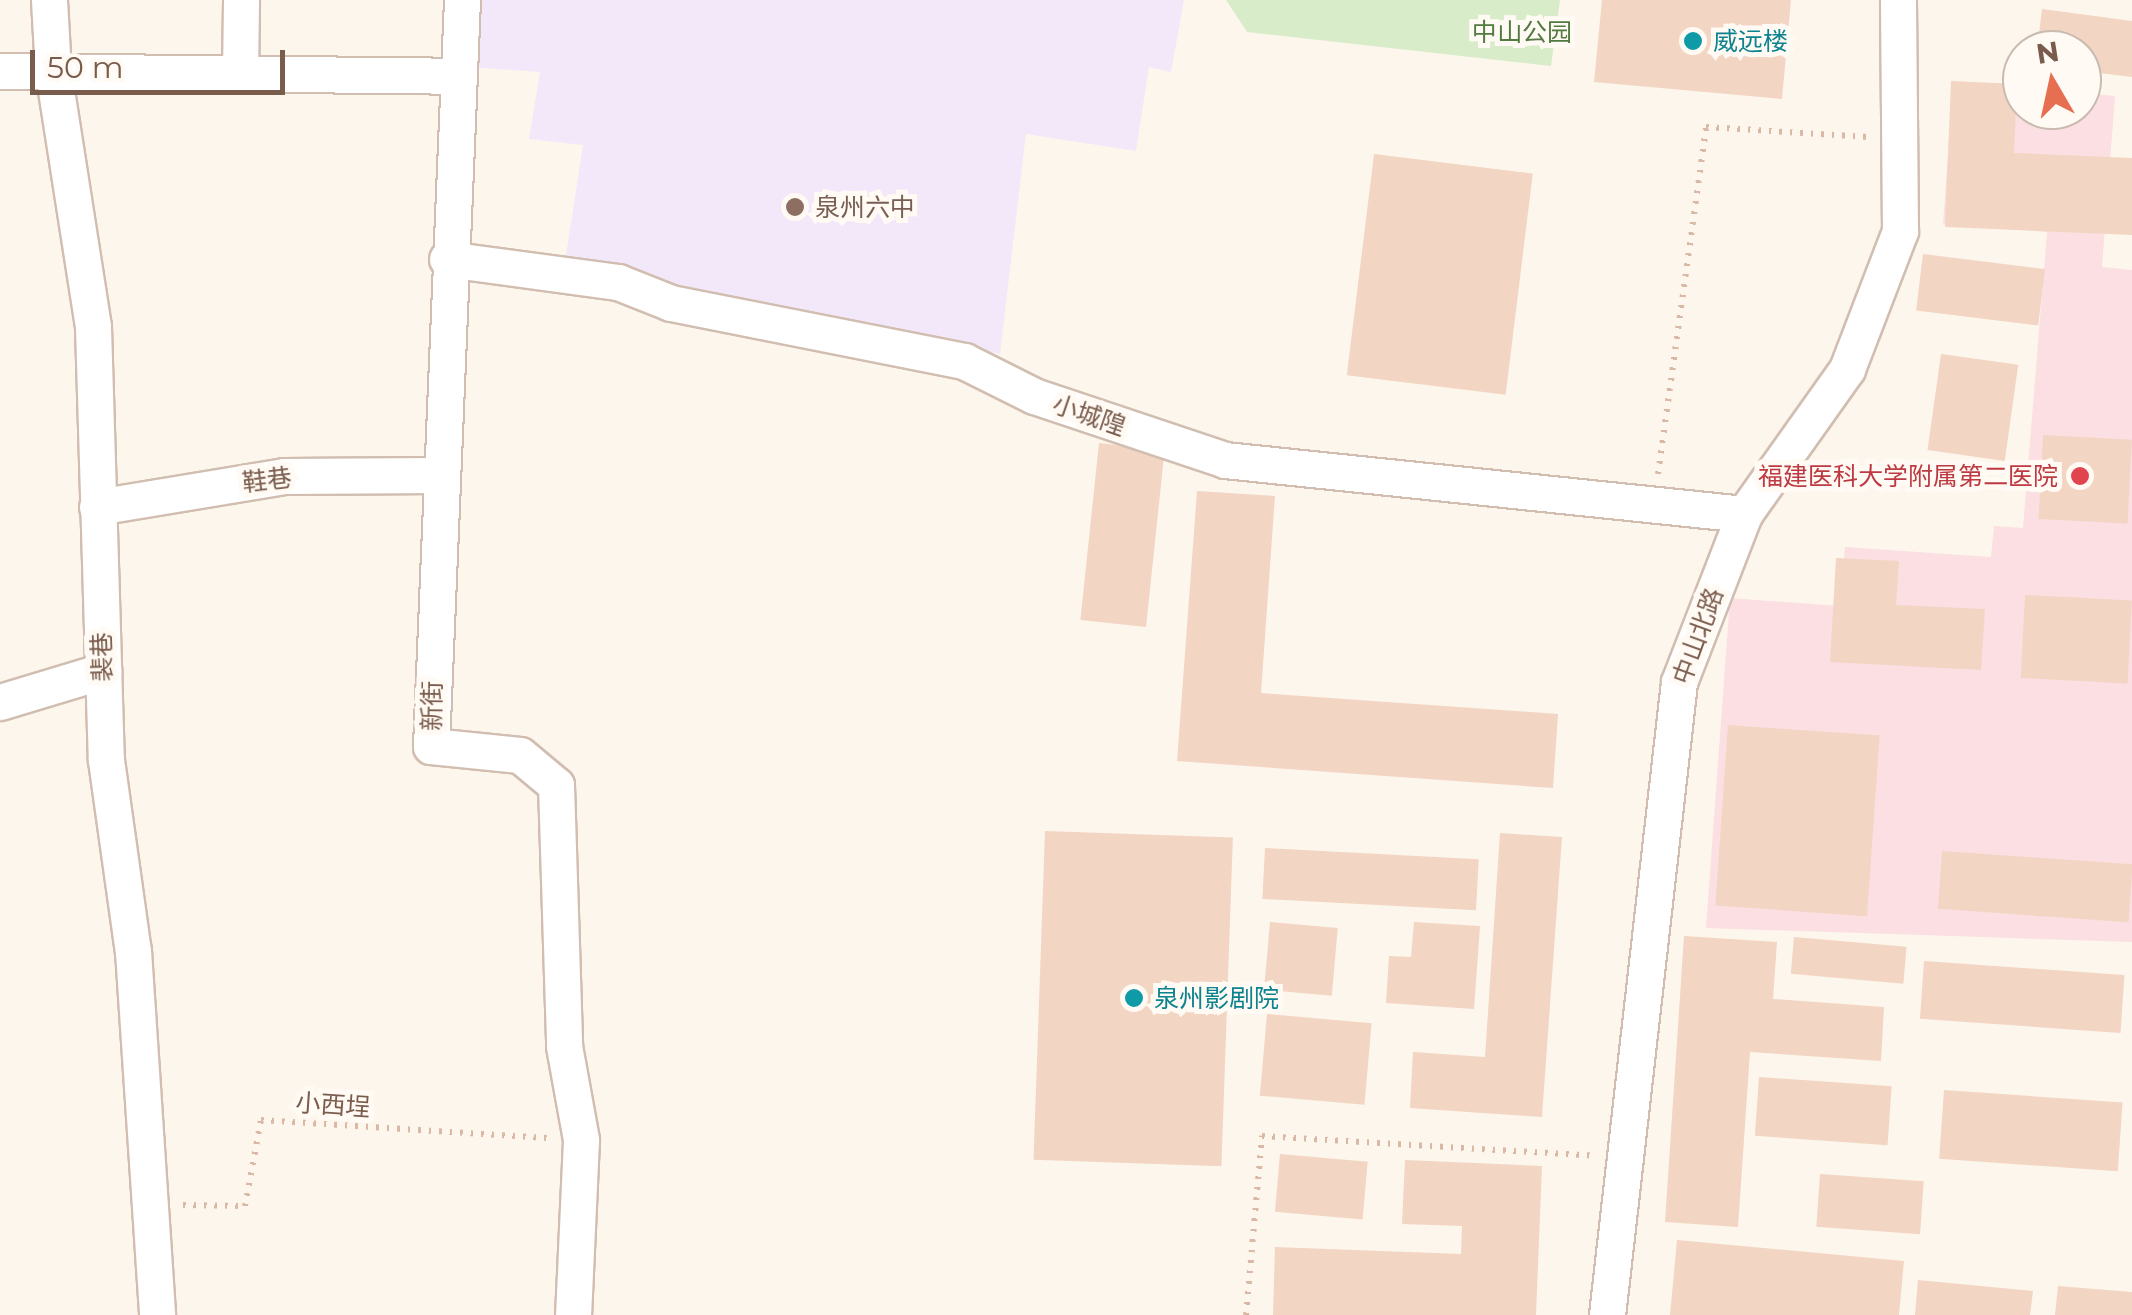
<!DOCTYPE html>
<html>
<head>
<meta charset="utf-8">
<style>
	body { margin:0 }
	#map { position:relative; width:2132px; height:1315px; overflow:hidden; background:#fdf6ec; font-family:Montserrat,"Noto Sans SC",sans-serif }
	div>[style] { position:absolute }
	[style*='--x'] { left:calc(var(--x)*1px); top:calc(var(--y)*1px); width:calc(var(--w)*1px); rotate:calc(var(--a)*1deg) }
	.education>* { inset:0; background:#f3e8fa }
	.medical>* { inset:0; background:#fbdfe3 }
	.green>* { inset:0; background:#d8ecc9 }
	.building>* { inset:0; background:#f3d5c3; transform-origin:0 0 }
	.path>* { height:6px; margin-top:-3px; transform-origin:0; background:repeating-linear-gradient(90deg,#d9b8a5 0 2.5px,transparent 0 10.5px) }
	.roads { filter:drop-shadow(2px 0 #d1beb0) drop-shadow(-2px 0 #d1beb0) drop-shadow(0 2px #d1beb0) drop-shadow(0 -2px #d1beb0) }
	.minor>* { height:35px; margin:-17.5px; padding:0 17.5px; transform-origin:17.5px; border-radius:17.5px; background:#fff }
	.dots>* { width:28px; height:28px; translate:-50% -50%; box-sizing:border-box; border:5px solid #fffaf3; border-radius:50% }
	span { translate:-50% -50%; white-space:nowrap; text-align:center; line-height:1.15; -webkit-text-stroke:10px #fffaf3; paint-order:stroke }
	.park-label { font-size:25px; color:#537a41 }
	.culture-label { font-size:25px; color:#0d838f }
	.left { translate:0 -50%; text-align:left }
	.education-label { font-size:25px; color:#785e54 }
	.street-label { font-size:25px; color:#7a5c4d }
	.health-label { font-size:25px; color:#be3a42 }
	.right { translate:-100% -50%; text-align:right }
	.north { position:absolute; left:2002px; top:30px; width:100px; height:100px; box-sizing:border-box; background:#fffaf3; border:2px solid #cabbb1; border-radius:50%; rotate:351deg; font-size:28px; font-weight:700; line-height:40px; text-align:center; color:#7a5c4d }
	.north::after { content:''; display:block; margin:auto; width:35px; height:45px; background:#e76f51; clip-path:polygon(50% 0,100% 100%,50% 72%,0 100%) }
	.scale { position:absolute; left:30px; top:50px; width:255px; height:45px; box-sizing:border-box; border:5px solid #7a5c4d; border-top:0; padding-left:12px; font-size:30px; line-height:35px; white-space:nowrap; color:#7a5c4d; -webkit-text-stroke:8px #fffaf3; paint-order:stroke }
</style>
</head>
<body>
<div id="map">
	<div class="education">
		<div style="clip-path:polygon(474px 0,1184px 0,1171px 72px,1149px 67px,1136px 151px,1026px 134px,1000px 354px,565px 262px,583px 145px,529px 139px,540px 72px,469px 67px)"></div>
	</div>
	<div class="medical">
		<div style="clip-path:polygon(1953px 84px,2022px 89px,2022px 110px,2082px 110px,2082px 93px,2115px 96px,2102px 267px,2132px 270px,2132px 942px,1706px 928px,1730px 598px,1840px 606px,1845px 547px,1991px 557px,1994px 526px,2023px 528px,2047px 232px,1943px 224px)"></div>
	</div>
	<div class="green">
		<div style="clip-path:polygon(1226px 0,1560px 0,1551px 66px,1247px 32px)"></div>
	</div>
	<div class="building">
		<div style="clip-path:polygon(1602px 0,1791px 0,1782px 99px,1594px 82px)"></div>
		<div style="clip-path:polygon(2042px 9px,2132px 21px,2132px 77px,2082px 71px,2082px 50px,2037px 50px)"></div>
		<div style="clip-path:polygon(1951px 81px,2017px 84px,2014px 153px,2132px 158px,2132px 235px,1945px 227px)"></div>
		<div style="left:1374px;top:154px;width:160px;height:223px;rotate:7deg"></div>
		<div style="left:1923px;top:254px;width:123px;height:57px;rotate:7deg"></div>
		<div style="left:1941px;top:354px;width:78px;height:97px;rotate:8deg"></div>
		<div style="left:2043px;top:435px;width:89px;height:84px;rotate:3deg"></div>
		<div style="left:1099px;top:443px;width:66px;height:178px;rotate:6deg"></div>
		<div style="clip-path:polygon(1197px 491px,1275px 496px,1261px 693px,1558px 714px,1553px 788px,1177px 761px)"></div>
		<div style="clip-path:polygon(1836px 558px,1899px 561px,1896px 605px,1985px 609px,1981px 670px,1830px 662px)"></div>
		<div style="left:2025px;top:595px;width:107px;height:83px;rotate:3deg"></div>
		<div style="left:1728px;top:725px;width:152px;height:181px;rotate:4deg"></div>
		<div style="left:1045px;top:831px;width:188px;height:329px;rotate:2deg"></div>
		<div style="clip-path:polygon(1500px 833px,1562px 837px,1542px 1117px,1410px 1108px,1413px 1052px,1485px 1057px)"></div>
		<div style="left:1265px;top:848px;width:214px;height:51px;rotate:3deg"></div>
		<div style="left:1942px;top:851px;width:191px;height:58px;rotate:4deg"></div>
		<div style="left:1270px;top:922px;width:68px;height:68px;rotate:5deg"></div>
		<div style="clip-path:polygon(1414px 922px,1480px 926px,1474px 1009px,1386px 1003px,1389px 956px,1411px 957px)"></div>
		<div style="clip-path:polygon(1684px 936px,1777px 942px,1773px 999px,1884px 1007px,1881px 1061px,1750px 1052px,1738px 1227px,1665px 1222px)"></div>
		<div style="left:1794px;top:937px;width:113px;height:37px;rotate:5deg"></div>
		<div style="left:1924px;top:961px;width:201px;height:58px;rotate:4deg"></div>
		<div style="left:1267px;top:1014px;width:105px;height:82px;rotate:5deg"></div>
		<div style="left:1759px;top:1077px;width:133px;height:59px;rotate:4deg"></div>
		<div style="left:1944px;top:1090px;width:179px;height:69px;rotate:4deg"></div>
		<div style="left:1280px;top:1154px;width:88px;height:58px;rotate:5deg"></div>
		<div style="clip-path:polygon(1405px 1160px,1542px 1166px,1536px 1315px,1273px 1315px,1275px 1247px,1461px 1254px,1462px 1226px,1402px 1224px)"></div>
		<div style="left:1820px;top:1174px;width:104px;height:53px;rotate:4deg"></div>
		<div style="clip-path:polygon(1677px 1240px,1904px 1261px,1899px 1315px,1670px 1315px)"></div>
		<div style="clip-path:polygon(1918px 1280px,2033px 1291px,2030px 1315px,1915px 1315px)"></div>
		<div style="clip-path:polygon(2058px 1286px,2132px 1292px,2132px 1315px,2055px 1315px)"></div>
	</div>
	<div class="path">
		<div style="--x:1658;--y:474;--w:350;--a:-82.1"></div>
		<div style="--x:1706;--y:127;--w:163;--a:3.5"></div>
		<div style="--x:183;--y:1205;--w:62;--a:0.9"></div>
		<div style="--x:245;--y:1206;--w:87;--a:-79.5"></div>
		<div style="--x:261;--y:1120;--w:290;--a:3.6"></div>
		<div style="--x:1246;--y:1315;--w:180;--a:-84.9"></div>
		<div style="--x:1262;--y:1136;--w:334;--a:3.4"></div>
	</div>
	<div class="roads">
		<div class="minor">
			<div style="--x:49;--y:0;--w:71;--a:86.8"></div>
			<div style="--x:53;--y:71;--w:259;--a:81.1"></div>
			<div style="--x:93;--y:327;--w:433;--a:88.3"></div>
			<div style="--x:106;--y:760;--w:193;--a:82"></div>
			<div style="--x:133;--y:951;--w:365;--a:86.2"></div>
			<div style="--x:462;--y:0;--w:747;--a:92.38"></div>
			<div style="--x:431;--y:746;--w:89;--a:5.8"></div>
			<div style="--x:520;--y:755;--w:47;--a:39.8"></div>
			<div style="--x:556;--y:785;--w:261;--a:88.2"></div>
			<div style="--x:564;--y:1046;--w:96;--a:79.7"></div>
			<div style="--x:581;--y:1140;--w:175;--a:92.6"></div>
			<div style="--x:0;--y:71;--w:455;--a:0.6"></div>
			<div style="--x:240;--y:74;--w:74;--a:-89.2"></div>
			<div style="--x:447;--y:259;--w:173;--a:7.7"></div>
			<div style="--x:618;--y:282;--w:57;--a:21.6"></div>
			<div style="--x:671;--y:303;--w:299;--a:11.2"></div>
			<div style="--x:964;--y:361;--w:78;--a:26.6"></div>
			<div style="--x:1034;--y:396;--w:201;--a:18.5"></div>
			<div style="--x:1225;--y:460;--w:522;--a:5.94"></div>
			<div style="--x:97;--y:507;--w:190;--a:-9.4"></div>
			<div style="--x:284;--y:476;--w:154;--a:-0.4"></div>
			<div style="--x:0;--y:702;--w:108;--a:-16.8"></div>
			<div style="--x:1607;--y:1315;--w:637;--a:-83.51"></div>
			<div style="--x:1679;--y:682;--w:180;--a:-68.8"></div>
			<div style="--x:1744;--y:514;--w:178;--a:-54.6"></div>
			<div style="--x:1847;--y:369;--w:148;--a:-69"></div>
			<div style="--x:1900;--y:231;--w:231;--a:-90.5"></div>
		</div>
	</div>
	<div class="dots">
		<div style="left:1693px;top:41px;background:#0f9aa8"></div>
		<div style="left:795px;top:207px;background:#8d6e63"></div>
		<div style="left:2080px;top:476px;background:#e0444e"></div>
		<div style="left:1134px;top:998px;background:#0f9aa8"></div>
	</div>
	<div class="park-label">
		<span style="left:1522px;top:32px">中山公园</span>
	</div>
	<div class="culture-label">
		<span class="left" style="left:1713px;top:41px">威远楼</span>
		<span class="left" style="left:1154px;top:998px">泉州影剧院</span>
	</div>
	<div class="education-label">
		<span class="left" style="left:815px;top:207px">泉州六中</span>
	</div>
	<div class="street-label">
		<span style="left:1089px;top:415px;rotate:19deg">小城隍</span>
		<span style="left:267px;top:480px;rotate:-7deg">鞋巷</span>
		<span style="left:1698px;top:636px;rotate:-70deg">中山北路</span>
		<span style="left:102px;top:657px;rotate:-92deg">裴巷</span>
		<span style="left:432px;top:706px;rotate:-89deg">新街</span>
		<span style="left:333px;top:1105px;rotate:4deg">小西埕</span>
	</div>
	<div class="health-label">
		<span class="right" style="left:2058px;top:476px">福建医科大学附属第二医院</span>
	</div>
	<div class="north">N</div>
	<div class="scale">50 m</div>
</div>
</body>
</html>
